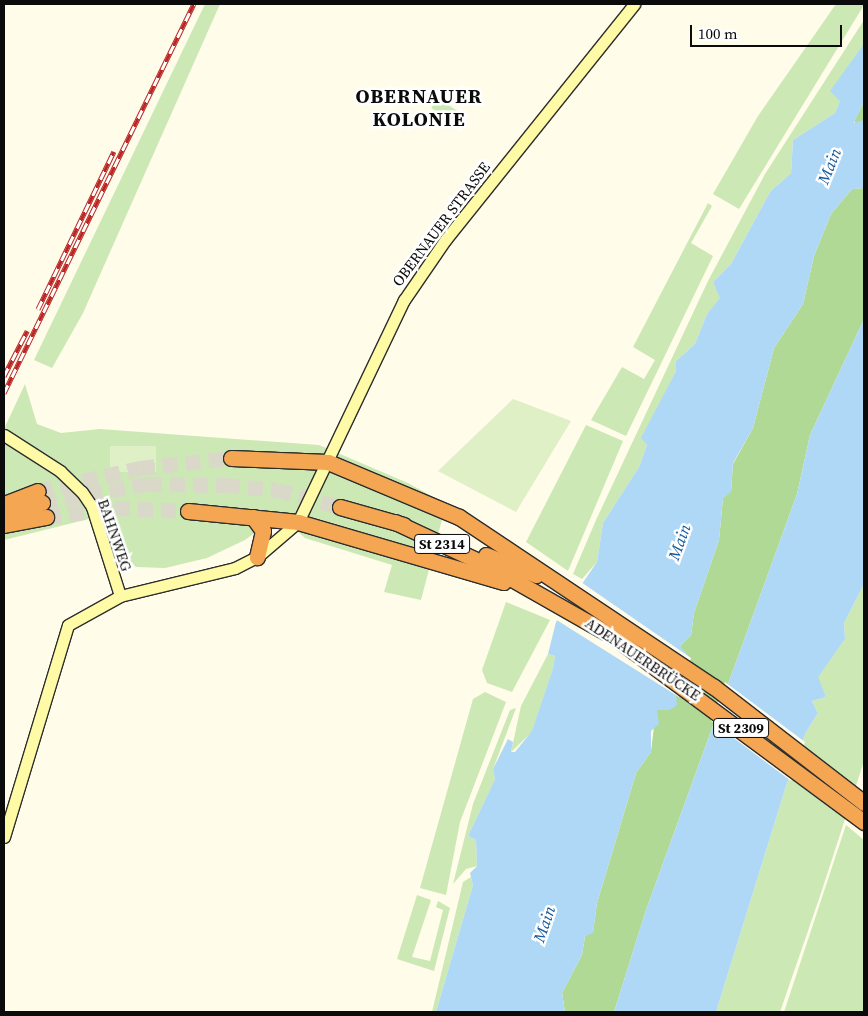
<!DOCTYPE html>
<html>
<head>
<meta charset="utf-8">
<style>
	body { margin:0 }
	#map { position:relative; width:868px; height:1016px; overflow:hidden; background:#fffcea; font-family:"Source Serif 4",serif }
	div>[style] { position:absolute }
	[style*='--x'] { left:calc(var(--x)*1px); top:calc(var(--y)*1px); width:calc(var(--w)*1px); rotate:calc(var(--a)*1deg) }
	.green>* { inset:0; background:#cce8b5; transform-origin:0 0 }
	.forest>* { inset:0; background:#afd994 }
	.pitch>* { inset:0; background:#dfefc6; transform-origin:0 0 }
	.water>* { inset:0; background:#afd7f6 }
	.pier>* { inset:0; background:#fffcea }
	.highway-tunnel>* { height:15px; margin-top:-7.5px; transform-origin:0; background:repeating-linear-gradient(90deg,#dad8c9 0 15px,transparent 0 23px) }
	.roads { filter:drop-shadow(1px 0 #2d2d2d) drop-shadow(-1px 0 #2d2d2d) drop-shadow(0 1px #2d2d2d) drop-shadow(0 -1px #2d2d2d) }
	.secondary>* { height:11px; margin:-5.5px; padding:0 5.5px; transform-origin:5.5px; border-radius:5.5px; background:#fffaa5 }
	.highway>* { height:15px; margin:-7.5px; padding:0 7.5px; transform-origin:7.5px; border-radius:7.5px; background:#f4a653 }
	.rail>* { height:5px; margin-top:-2.5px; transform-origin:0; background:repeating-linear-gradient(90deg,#fff 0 9px,#ba2625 0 18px); box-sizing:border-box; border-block:1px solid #ba2625 }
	span { translate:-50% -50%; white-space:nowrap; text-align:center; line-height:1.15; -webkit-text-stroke:5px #fff; paint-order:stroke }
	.shield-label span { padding:1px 4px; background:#fff; border:1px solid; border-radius:4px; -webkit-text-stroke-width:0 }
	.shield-label { font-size:14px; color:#0b0b0b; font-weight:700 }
	.street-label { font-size:15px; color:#0b0b0b }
	.water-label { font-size:16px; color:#165a9c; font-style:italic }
	.district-label { font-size:20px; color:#0b0b0b; font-weight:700; letter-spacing:1px }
	.frame { position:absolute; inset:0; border:5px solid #0b0b0b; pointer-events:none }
	.scale { position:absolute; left:690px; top:25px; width:152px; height:22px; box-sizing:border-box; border:2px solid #0b0b0b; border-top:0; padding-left:6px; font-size:15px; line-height:18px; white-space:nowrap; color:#0b0b0b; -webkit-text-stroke:4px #fff; paint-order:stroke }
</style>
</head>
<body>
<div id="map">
	<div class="green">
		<div style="clip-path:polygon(205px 4px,220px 4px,83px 313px,52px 368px,34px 360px)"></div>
		<div style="clip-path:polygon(836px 4px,864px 5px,739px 209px,713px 194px,758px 116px)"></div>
		<div style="clip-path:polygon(864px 20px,864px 44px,835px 113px,793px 140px,791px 173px,770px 192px,731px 264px,713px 282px,721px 298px,707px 314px,695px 344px,676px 361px,676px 371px,642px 438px,647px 445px,639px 467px,603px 523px,597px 562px,582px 579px,573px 574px,596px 520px,708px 281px,765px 174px)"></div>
		<div style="left:438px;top:98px;width:23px;height:12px;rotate:34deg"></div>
		<div style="clip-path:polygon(708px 203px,712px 206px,691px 243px,713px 256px,626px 436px,591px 420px,622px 367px,644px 379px,655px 360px,633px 347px)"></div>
		<div style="clip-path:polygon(25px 384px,37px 424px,61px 433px,100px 429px,319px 445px,408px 483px,446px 504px,421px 600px,384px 592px,392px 565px,305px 538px,279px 515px,245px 540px,207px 558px,165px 568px,136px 567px,125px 556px,109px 514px,4px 540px,4px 429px)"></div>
		<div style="clip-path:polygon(586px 425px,623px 441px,568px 571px,526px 542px)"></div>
		<div style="clip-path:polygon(864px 584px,864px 761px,820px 896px,780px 1012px,716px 1012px,786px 786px,806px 732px,818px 713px,812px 701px,826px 697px,817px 677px,845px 639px,844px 623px)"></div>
		<div style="clip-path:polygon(506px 602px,550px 620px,512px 692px,487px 683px,482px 670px)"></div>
		<div style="clip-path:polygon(548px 654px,555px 656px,553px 668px,532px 732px,511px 752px,521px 706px)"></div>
		<div style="clip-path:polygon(485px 692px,506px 702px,460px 822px,446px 895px,420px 888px,473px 699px)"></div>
		<div style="clip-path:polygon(516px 708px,493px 769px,495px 779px,468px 836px,476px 840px,477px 866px,466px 869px,453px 884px,473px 804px,510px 710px)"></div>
		<div style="clip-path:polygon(846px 825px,864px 840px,864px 1012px,784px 1012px)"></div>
		<div style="clip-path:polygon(471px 877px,473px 885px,436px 1012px,432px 1012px,463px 882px)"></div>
		<div style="clip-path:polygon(417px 895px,431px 900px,412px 957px,430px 961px,443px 910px,436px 907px,438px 901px,450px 908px,434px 971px,397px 959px)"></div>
	</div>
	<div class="forest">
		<div style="clip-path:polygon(864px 102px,864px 120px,855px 125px,855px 120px)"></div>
		<div style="clip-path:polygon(864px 188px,864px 319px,810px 435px,797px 494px,646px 910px,614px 1012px,565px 1012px,562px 993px,582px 955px,585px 936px,593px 932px,597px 903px,636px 773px,651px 752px,656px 709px,676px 695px,680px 646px,691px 635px,694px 613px,719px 540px,723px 498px,731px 491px,733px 464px,753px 428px,774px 348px,803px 304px,814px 256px,831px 214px,852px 189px)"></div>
	</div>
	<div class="pitch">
		<div style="clip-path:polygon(513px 399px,571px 421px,516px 512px,438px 471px)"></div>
		<div style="left:156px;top:446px;width:26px;height:46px;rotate:90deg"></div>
	</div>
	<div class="water">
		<div style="clip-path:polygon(864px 44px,864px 102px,854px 123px,864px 120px,864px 188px,852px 189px,831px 214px,814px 256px,803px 304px,774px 348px,753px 428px,733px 463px,731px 492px,723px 498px,719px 540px,694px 613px,691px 635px,680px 646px,689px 656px,676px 694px,677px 705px,670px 710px,657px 710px,659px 724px,651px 731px,651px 752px,636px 773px,597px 903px,593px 933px,585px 936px,582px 955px,562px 993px,565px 1012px,436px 1012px,473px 885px,470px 873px,477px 866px,476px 840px,468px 836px,495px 779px,493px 769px,508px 739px,513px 742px,511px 752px,515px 752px,532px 731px,553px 668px,555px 656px,548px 654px,556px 622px,597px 562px,603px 523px,639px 467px,647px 445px,641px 438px,676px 371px,676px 361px,695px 344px,707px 314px,720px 298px,713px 282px,731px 264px,770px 192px,791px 173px,793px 140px,835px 113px,840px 101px,830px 91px)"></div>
		<div style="clip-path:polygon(864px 319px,864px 584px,844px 623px,845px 639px,818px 677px,826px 697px,812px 701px,818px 713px,806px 732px,786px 786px,716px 1012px,614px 1012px,646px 910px,797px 494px,810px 435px)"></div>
	</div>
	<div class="pier">
		<div style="clip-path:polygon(578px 580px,691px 658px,679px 697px,555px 619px)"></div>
		<div style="clip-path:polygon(725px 682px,805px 742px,791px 781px,711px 721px)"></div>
	</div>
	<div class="highway-tunnel">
		<div style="--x:38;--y:491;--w:105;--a:-12.7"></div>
		<div style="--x:140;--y:468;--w:92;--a:-6.3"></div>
		<div style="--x:42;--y:503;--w:107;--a:-10.3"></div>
		<div style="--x:147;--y:484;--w:78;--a:0.7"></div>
		<div style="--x:225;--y:485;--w:52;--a:5.5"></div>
		<div style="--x:277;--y:490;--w:65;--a:15.1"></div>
		<div style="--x:46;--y:517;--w:70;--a:-7.4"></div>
		<div style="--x:115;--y:508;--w:73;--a:2.4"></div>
	</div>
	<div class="roads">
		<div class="secondary">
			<div style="--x:4;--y:435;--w:67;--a:32.7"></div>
			<div style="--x:60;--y:471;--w:30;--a:44"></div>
			<div style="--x:82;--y:492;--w:18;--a:56"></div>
			<div style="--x:92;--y:507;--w:93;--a:72.5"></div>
			<div style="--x:4;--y:837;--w:221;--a:-73.2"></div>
			<div style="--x:68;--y:625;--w:60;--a:-29.1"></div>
			<div style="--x:120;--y:596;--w:118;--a:-13.7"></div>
			<div style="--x:235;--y:568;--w:25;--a:-27"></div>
			<div style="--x:257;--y:557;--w:54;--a:-40.5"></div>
			<div style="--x:298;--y:522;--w:246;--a:-64.5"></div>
			<div style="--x:404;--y:300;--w:74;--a:-55.5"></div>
			<div style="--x:446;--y:239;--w:301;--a:-51.3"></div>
		</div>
		<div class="highway">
			<div style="--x:231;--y:458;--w:97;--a:2.4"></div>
			<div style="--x:328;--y:462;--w:142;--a:22.8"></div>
			<div style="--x:459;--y:517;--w:306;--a:33.7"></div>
			<div style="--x:714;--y:687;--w:190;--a:37.7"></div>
			<div style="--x:4;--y:504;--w:36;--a:-21"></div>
			<div style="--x:340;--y:507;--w:66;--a:15.7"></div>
			<div style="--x:188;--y:511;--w:111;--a:5.7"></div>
			<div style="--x:298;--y:522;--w:214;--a:16.3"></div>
			<div style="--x:4;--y:515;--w:40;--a:-18"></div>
			<div style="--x:253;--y:517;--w:17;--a:54"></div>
			<div style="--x:263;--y:531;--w:27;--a:103"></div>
			<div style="--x:395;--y:522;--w:104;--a:25.1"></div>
			<div style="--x:489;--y:566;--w:144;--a:29.6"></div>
			<div style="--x:614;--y:637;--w:311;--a:36.5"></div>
			<div style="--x:4;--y:525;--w:43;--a:-10.8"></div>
			<div style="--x:486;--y:555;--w:54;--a:21.8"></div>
		</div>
	</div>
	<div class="rail">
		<div style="--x:38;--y:309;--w:175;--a:-64.3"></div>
		<div style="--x:4;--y:376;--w:51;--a:-62.9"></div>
		<div style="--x:4;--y:393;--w:433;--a:-64"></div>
	</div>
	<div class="shield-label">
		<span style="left:442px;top:544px">St 2314</span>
		<span style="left:741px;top:728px">St 2309</span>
	</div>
	<div class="street-label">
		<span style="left:441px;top:224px;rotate:-53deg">OBERNAUER STRASSE</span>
		<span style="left:115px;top:535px;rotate:71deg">BAHNWEG</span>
		<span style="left:643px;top:659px;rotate:34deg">ADENAUERBRÜCKE</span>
	</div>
	<div class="water-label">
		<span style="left:829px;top:166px;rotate:-68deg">Main</span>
		<span style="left:679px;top:542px;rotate:-70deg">Main</span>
		<span style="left:544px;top:924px;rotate:-71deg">Main</span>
	</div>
	<div class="district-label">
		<span style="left:419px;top:108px">OBERNAUER<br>KOLONIE</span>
	</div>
	<div class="frame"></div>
	<div class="scale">100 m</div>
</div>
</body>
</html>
